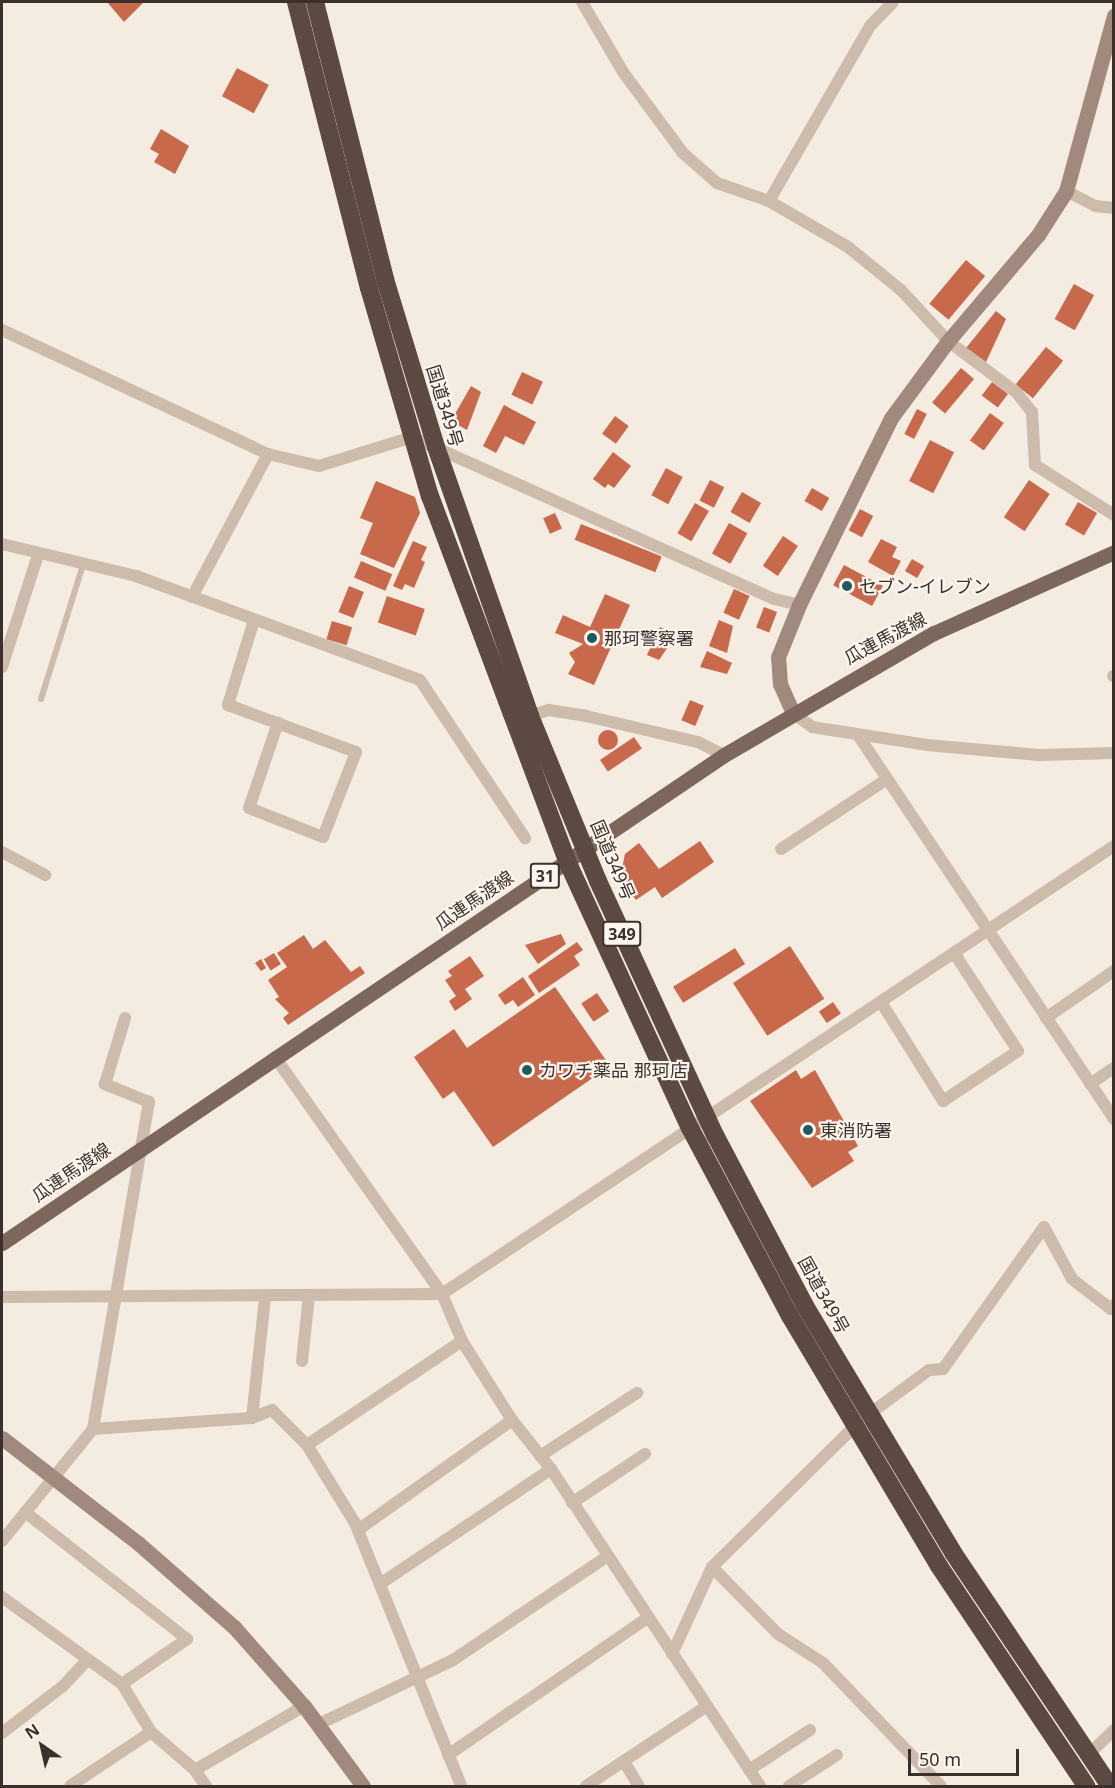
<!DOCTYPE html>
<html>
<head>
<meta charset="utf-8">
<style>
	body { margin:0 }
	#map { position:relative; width:1115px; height:1788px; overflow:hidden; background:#f4ebe1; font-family:"Noto Sans","Noto Sans JP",sans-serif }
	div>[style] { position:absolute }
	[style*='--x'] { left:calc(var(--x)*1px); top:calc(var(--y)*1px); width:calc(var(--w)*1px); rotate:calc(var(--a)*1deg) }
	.building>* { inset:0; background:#c8694b; transform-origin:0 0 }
	.round { border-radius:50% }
	.lane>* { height:6px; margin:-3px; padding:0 3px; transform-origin:3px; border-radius:3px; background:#cdbbac }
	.street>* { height:12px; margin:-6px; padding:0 6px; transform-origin:6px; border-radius:6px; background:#cdbbac }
	.secondary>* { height:15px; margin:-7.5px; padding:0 7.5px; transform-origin:7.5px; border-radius:7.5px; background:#a18a7d }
	.primary>* { height:15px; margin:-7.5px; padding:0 7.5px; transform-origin:7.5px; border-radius:7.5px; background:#7d675c }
	.highway>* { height:18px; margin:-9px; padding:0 9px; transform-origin:9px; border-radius:9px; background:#5c4a42 }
	.dots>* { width:16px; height:16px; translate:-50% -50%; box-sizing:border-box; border:3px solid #fbf5ee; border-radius:50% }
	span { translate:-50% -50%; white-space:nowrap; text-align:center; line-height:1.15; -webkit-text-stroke:4.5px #fbf5ee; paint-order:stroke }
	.shield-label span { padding:2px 4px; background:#fbf5ee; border:2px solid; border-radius:4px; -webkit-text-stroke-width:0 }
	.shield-label { font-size:16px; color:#3b302b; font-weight:700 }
	.street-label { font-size:18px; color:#3b302b }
	.poi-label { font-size:18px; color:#3b302b }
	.left { translate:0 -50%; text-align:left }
	.frame { position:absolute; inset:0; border:3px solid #3b302b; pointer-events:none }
	.north { position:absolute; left:12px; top:1716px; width:60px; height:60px; -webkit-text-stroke:4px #fbf5ee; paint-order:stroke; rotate:326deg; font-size:16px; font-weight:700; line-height:24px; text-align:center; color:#3b302b }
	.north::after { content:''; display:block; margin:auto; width:21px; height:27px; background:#3b302b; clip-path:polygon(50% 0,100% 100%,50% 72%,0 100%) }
	.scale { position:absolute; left:908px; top:1749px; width:111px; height:27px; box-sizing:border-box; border:3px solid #3b302b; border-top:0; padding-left:8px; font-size:18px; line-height:21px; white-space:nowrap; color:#3b302b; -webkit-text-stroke:4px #fbf5ee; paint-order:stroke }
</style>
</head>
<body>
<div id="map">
	<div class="building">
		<div style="clip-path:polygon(107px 2px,144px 2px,124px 22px)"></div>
		<div style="left:237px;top:68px;width:36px;height:32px;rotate:28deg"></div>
		<div style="clip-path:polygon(161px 129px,189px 146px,175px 174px,154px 162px,159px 154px,150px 149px)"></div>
		<div style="left:966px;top:260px;width:25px;height:57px;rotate:40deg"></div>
		<div style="left:1074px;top:284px;width:23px;height:40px;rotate:29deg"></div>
		<div style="clip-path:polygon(996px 311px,1006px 319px,986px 362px,966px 348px)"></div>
		<div style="left:1046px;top:347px;width:22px;height:48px;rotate:39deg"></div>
		<div style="left:961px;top:368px;width:17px;height:45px;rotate:40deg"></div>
		<div style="left:522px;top:372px;width:23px;height:25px;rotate:25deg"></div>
		<div style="left:992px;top:382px;width:20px;height:17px;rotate:37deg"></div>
		<div style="clip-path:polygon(471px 386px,481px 392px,467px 430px,451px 421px)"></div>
		<div style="clip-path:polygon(504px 405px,536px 422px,524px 445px,505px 436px,496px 453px,483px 446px)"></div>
		<div style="left:917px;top:409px;width:11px;height:28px;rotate:27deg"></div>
		<div style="left:990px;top:413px;width:17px;height:34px;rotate:36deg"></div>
		<div style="left:615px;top:416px;width:17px;height:22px;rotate:36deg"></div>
		<div style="left:930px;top:440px;width:27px;height:46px;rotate:27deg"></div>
		<div style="clip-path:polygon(613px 452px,631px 466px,614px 488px,608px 484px,605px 488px,593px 479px)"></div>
		<div style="left:666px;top:468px;width:19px;height:31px;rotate:28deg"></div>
		<div style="left:710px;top:480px;width:16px;height:23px;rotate:27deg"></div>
		<div style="left:1029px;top:480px;width:25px;height:45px;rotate:34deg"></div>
		<div style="clip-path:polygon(376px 481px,415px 497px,420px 513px,394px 568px,360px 554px,373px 523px,360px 518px)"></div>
		<div style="left:812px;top:488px;width:20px;height:15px;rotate:30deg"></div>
		<div style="left:742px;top:492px;width:22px;height:23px;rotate:30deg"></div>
		<div style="left:1078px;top:502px;width:22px;height:26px;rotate:30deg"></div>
		<div style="left:695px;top:503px;width:16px;height:35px;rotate:30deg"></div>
		<div style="left:860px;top:509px;width:15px;height:24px;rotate:28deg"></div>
		<div style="left:555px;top:513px;width:17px;height:13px;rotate:66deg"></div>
		<div style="left:729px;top:523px;width:21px;height:35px;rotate:29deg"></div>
		<div style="left:581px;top:524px;width:87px;height:17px;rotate:22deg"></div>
		<div style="left:783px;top:536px;width:18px;height:36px;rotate:34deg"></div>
		<div style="clip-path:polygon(881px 539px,897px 547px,892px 557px,901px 561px,893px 576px,868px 562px)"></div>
		<div style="clip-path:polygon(413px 541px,427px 547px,421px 560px,425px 562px,414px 588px,405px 584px,402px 590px,393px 586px)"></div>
		<div style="left:912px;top:559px;width:14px;height:14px;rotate:30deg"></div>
		<div style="left:361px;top:561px;width:34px;height:18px;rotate:23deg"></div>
		<div style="left:844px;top:565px;width:44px;height:23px;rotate:28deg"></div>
		<div style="left:349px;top:586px;width:16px;height:28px;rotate:22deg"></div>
		<div style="left:734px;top:589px;width:17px;height:26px;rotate:24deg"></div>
		<div style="clip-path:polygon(605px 594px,630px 605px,594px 685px,568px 674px,575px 662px,569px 653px,583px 644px,555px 633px,563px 615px,590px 627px)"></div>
		<div style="left:387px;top:596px;width:40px;height:28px;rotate:19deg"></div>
		<div style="left:764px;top:607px;width:14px;height:22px;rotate:21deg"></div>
		<div style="clip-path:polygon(719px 620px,733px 626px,727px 653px,709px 646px)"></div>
		<div style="left:332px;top:621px;width:21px;height:19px;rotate:17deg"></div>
		<div style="clip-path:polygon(660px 627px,676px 635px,659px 660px,647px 655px)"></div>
		<div style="clip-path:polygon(707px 651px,732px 663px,727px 674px,700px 667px)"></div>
		<div style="left:690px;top:700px;width:15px;height:22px;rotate:23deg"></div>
		<div class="round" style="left:598px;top:730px;width:20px;height:20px"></div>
		<div style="left:634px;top:737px;width:14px;height:41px;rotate:56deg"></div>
		<div style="clip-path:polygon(700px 841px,714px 862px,662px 898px,655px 887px,636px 900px,620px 878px,625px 854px,639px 843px,659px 869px)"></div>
		<div style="clip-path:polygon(561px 934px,566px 944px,538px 964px,525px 945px)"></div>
		<div style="clip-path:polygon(304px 935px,313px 949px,325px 940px,351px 972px,360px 966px,365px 973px,288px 1025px,283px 1018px,289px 1013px,275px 999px,279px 997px,268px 980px,287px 967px,277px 953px)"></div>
		<div style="clip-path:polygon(577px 942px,583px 950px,574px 956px,580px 965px,539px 993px,528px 976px)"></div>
		<div style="left:790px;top:946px;width:63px;height:68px;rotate:57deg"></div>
		<div style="left:735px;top:948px;width:19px;height:73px;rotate:58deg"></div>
		<div style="left:274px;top:953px;width:13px;height:12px;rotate:58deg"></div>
		<div style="clip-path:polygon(470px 956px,484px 976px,465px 989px,472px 999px,455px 1011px,449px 1001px,456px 996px,445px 980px,452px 976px,448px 971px)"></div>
		<div style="clip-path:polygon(261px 959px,266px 968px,261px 971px,255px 963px)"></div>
		<div style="clip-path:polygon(523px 977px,535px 995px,518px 1007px,513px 1000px,505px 1005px,498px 995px)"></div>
		<div style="clip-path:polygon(555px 987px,610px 1066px,493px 1147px,454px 1091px,443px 1099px,414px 1057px,454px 1029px,467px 1048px)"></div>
		<div style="left:597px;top:993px;width:22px;height:19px;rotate:56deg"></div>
		<div style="left:833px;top:1002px;width:14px;height:17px;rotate:56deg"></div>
		<div style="clip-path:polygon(796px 1070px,801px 1079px,815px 1070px,858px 1146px,848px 1152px,854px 1161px,812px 1188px,750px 1101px)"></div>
	</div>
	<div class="lane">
		<div style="--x:41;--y:699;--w:140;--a:-72.6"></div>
	</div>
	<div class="street">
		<div style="--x:582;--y:2;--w:81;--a:59.6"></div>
		<div style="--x:623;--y:72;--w:101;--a:53.5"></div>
		<div style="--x:683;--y:153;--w:45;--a:41.4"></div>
		<div style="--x:717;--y:183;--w:55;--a:19.1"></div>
		<div style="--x:769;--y:201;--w:91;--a:30.2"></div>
		<div style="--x:848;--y:247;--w:68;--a:39.1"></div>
		<div style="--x:901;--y:290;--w:69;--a:47.3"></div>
		<div style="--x:948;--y:341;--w:86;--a:37"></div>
		<div style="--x:1017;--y:393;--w:24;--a:52"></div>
		<div style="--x:1032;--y:412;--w:53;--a:86.8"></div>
		<div style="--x:1035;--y:465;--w:93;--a:32.3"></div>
		<div style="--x:1066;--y:191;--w:33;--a:27"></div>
		<div style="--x:1095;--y:206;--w:19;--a:6"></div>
		<div style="--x:769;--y:201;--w:202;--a:-60"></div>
		<div style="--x:870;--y:26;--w:33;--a:-46"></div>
		<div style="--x:2;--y:330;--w:293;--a:25"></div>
		<div style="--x:268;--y:454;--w:52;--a:13.2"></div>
		<div style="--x:319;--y:466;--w:97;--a:-17.3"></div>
		<div style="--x:412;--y:437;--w:397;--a:24.1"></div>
		<div style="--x:774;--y:599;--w:26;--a:13"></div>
		<div style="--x:2;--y:544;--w:138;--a:13.4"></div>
		<div style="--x:136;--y:576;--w:302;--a:20.1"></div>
		<div style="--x:420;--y:680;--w:190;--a:56.4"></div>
		<div style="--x:192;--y:597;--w:162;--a:-62"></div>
		<div style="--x:254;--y:620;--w:89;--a:107"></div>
		<div style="--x:228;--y:705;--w:136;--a:20.2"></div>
		<div style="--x:356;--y:752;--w:91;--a:111.2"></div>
		<div style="--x:323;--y:837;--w:79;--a:-158.6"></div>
		<div style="--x:249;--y:808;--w:90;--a:-71.2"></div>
		<div style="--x:2;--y:667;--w:118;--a:-72.2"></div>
		<div style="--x:1113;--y:676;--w:1;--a:0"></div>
		<div style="--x:793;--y:713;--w:24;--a:36"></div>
		<div style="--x:812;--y:727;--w:116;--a:8.9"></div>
		<div style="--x:927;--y:745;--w:112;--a:5.1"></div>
		<div style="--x:1039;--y:755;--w:75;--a:-1.5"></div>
		<div style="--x:530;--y:716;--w:20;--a:-18"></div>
		<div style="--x:549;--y:710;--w:37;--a:9"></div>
		<div style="--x:586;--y:716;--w:115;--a:13.1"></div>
		<div style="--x:698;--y:742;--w:29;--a:27"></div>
		<div style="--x:858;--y:735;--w:462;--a:56.3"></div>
		<div style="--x:781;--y:849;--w:127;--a:-33.4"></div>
		<div style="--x:2;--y:852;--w:49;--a:28.1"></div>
		<div style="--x:881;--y:1002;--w:117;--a:57.9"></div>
		<div style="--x:943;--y:1101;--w:90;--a:-33.7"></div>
		<div style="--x:1018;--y:1051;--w:117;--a:-123.1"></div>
		<div style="--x:1046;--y:1018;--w:83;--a:-34.7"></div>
		<div style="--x:275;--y:1057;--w:290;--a:54.8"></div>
		<div style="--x:442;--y:1294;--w:51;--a:66.9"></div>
		<div style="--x:462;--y:1341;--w:93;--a:57.7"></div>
		<div style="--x:512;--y:1420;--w:63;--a:51.5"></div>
		<div style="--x:551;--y:1469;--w:380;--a:56.6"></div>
		<div style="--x:1090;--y:1084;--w:29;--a:-34"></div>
		<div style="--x:2;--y:1297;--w:440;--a:-0.4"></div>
		<div style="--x:442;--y:1294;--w:808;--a:-33.69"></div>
		<div style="--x:302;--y:1361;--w:65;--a:-83.9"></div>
		<div style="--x:868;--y:1415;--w:76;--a:-36.4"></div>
		<div style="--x:929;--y:1370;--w:14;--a:-4"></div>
		<div style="--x:943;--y:1369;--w:174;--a:-54.6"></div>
		<div style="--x:1044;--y:1227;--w:59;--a:61.7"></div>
		<div style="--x:1072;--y:1279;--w:49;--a:37.6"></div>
		<div style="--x:1111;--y:1309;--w:5;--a:-53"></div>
		<div style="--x:252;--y:1418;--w:121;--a:-83.8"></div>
		<div style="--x:93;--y:1429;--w:332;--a:-80.3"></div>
		<div style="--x:149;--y:1102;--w:48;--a:-157.8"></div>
		<div style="--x:105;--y:1084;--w:69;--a:-73.1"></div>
		<div style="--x:307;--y:1445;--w:187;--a:-33.9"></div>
		<div style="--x:540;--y:1456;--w:116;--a:-33"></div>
		<div style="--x:572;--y:1503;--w:88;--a:-33.9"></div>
		<div style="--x:25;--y:1512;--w:206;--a:38.1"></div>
		<div style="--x:187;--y:1639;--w:79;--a:145.3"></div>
		<div style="--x:358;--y:1530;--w:189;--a:-35.5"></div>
		<div style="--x:2;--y:1541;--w:144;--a:-50.9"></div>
		<div style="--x:93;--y:1429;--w:159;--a:-4"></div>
		<div style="--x:252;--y:1418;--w:22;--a:-22"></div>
		<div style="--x:272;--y:1410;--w:49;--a:45"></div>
		<div style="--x:307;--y:1445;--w:92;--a:58.4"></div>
		<div style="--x:355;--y:1523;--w:284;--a:68"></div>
		<div style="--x:712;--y:1567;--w:94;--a:45.4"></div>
		<div style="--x:778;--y:1634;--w:54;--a:32.8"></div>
		<div style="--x:823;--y:1663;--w:170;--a:46.2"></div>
		<div style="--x:380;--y:1584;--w:206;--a:-33.9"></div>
		<div style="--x:2;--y:1597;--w:148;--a:35.9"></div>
		<div style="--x:122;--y:1684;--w:56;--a:58.9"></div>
		<div style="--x:151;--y:1732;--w:97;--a:146.3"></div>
		<div style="--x:672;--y:1654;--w:96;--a:-65.3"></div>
		<div style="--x:712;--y:1567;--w:199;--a:-44.6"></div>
		<div style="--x:319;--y:1724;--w:148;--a:-25.5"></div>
		<div style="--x:453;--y:1660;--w:184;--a:-33.9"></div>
		<div style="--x:151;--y:1732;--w:58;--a:40.8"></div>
		<div style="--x:2;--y:1733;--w:77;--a:-37.6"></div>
		<div style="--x:63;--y:1686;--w:34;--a:-47"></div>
		<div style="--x:448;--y:1755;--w:242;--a:-34.5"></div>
		<div style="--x:1088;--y:1755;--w:36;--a:-44"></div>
		<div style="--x:625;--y:1763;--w:27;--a:59"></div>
		<div style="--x:749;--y:1770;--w:73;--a:-33.3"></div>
		<div style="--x:206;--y:1786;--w:19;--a:-125"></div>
		<div style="--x:195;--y:1770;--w:126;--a:-30.4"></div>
		<div style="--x:586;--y:1786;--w:145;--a:-33.5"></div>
		<div style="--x:789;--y:1786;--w:57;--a:-32.9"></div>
	</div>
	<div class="secondary">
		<div style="--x:793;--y:713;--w:32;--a:-114"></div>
		<div style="--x:780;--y:684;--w:27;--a:-94"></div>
		<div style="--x:778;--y:657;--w:56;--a:-68"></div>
		<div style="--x:799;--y:605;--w:208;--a:-63.8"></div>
		<div style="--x:891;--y:418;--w:96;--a:-53.5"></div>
		<div style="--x:948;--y:341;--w:139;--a:-49.7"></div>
		<div style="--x:1038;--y:235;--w:52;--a:-57.5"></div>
		<div style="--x:1066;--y:191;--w:182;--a:-74.7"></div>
		<div style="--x:2;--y:1438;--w:172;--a:37.7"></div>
		<div style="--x:138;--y:1543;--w:128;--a:41.2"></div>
		<div style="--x:234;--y:1627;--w:106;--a:48.5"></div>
		<div style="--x:304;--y:1706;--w:99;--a:53.6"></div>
	</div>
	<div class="primary">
		<div style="--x:2;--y:1243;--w:871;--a:-34.05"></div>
		<div style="--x:724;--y:755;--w:243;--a:-30.2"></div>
		<div style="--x:934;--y:633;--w:197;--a:-24.2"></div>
	</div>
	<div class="highway">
		<div style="--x:296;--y:2;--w:295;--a:75.7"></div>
		<div style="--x:369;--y:288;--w:217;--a:73.7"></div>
		<div style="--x:430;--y:496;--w:390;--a:69.4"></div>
		<div style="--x:567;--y:861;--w:294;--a:65.3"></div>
		<div style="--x:690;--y:1128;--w:213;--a:62"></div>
		<div style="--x:790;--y:1316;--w:291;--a:59.2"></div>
		<div style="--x:939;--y:1566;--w:265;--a:56.2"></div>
		<div style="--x:315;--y:2;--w:286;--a:75.8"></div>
		<div style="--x:385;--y:279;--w:176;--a:73.1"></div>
		<div style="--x:436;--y:447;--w:285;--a:70.7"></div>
		<div style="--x:530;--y:716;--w:178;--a:67.6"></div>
		<div style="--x:598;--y:881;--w:280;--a:65.3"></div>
		<div style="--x:715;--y:1135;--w:193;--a:62.2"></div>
		<div style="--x:805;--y:1306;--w:289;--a:59"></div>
		<div style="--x:954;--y:1554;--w:280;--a:56.1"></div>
	</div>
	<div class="dots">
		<div style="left:847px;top:586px;background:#1f5a5e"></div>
		<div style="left:592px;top:638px;background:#1f5a5e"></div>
		<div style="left:527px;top:1070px;background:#1f5a5e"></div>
		<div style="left:808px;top:1130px;background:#1f5a5e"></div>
	</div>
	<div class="shield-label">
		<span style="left:545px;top:876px">31</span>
		<span style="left:622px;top:934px">349</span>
	</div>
	<div class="street-label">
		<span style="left:445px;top:406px;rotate:73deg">国道349号</span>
		<span style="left:885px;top:638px;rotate:-28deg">瓜連馬渡線</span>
		<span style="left:613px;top:860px;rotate:67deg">国道349号</span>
		<span style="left:474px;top:900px;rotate:-34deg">瓜連馬渡線</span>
		<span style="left:71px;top:1172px;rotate:-34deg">瓜連馬渡線</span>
		<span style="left:824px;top:1295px;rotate:61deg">国道349号</span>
	</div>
	<div class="poi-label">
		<span class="left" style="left:859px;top:586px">セブン-イレブン</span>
		<span class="left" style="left:604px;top:638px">那珂警察署</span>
		<span class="left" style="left:539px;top:1070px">カワチ薬品 那珂店</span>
		<span class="left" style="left:820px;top:1130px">東消防署</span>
	</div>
	<div class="frame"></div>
	<div class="north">N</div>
	<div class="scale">50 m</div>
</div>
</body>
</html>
